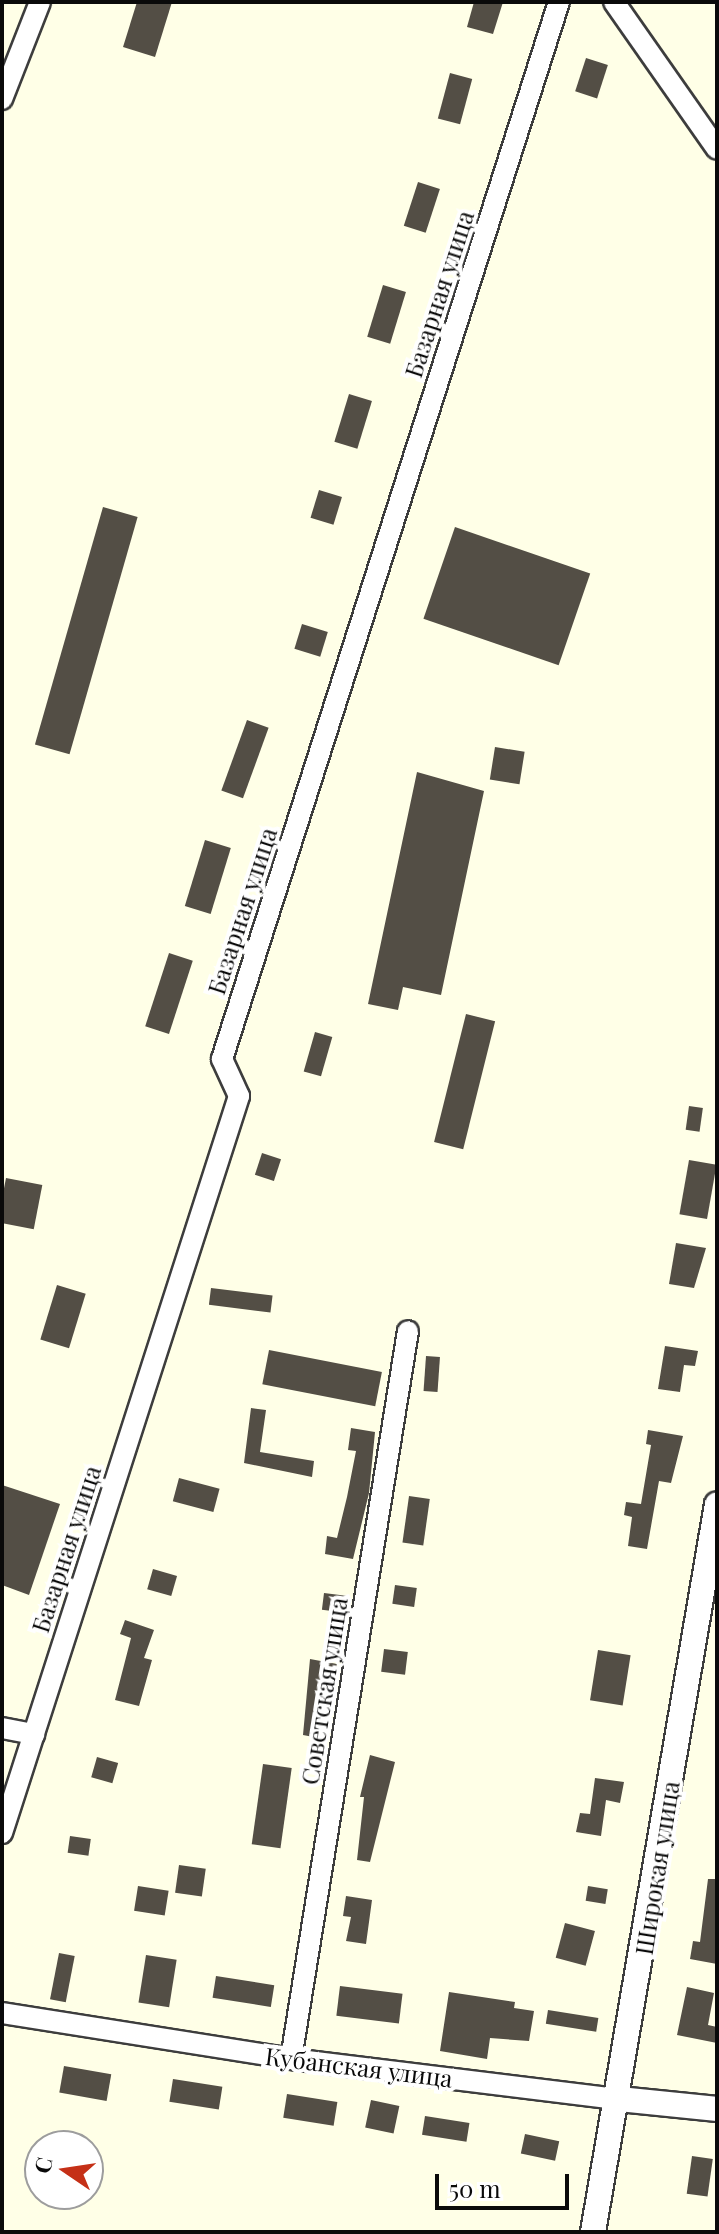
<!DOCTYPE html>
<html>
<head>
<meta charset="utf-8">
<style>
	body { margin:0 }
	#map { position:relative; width:719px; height:2234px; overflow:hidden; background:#ffffe7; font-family:"Playfair Display",serif }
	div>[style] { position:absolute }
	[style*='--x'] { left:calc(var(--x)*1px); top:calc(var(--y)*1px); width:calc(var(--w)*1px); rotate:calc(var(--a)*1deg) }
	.building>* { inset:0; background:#534e45; transform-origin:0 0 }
	.roads { filter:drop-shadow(2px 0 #3d3d3d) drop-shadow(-2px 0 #3d3d3d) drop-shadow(0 2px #3d3d3d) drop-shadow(0 -2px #3d3d3d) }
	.minor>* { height:20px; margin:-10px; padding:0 10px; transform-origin:10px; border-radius:10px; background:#fff }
	.tertiary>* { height:24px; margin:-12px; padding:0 12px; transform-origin:12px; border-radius:12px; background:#fff }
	span { translate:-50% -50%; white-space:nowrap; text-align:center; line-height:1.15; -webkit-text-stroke:8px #fff; paint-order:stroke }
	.street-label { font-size:24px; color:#0a0a0a }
	.frame { position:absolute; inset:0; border:4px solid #0a0a0a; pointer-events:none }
	.north { position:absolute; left:24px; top:2130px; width:80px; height:80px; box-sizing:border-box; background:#fff; border:2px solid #9d9d9d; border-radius:50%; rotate:283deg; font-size:22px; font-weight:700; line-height:32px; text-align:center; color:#0a0a0a }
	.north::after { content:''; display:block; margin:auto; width:28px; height:36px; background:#c53017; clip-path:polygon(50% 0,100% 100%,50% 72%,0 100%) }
	.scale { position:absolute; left:435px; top:2174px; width:134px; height:36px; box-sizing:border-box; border:4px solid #0a0a0a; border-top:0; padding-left:10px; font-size:24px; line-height:28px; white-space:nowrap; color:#0a0a0a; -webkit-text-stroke:6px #fff; paint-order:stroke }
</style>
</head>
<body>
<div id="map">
	<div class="building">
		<div style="clip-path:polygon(137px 2px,172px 2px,155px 57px,123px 47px)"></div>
		<div style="clip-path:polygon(474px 2px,503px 2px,493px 34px,467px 27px)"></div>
		<div style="left:586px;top:58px;width:23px;height:35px;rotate:18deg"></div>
		<div style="left:450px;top:73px;width:23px;height:47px;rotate:15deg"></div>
		<div style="left:418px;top:182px;width:23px;height:46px;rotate:18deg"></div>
		<div style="left:383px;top:285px;width:24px;height:54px;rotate:17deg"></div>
		<div style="left:349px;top:394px;width:24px;height:50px;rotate:17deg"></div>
		<div style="left:319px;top:490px;width:24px;height:29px;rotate:17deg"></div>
		<div style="left:103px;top:507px;width:36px;height:247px;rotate:16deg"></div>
		<div style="left:455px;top:527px;width:143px;height:97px;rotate:19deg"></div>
		<div style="left:302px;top:624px;width:27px;height:26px;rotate:17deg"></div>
		<div style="left:247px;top:720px;width:23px;height:75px;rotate:20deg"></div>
		<div style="left:495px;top:747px;width:30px;height:33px;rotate:9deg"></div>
		<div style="clip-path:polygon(417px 772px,484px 791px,441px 995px,403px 987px,398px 1010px,368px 1004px)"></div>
		<div style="left:205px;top:840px;width:27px;height:69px;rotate:17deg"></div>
		<div style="left:169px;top:953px;width:25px;height:77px;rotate:18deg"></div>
		<div style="left:466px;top:1014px;width:30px;height:132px;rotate:14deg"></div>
		<div style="left:315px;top:1032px;width:18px;height:41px;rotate:16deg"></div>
		<div style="left:689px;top:1106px;width:14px;height:24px;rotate:8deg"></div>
		<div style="left:262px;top:1153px;width:20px;height:23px;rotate:18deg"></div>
		<div style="left:689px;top:1160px;width:28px;height:55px;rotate:10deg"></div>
		<div style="left:6px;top:1178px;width:37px;height:45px;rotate:11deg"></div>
		<div style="clip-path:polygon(676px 1243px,706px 1248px,694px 1288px,669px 1284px)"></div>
		<div style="left:57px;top:1285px;width:30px;height:57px;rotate:17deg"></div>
		<div style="left:211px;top:1288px;width:62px;height:17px;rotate:7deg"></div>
		<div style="clip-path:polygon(665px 1346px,698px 1351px,695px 1366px,684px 1365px,680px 1392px,658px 1389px)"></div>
		<div style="left:269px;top:1350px;width:115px;height:35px;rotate:11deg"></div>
		<div style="left:426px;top:1356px;width:14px;height:35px;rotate:4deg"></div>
		<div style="clip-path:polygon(251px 1408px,266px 1410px,260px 1452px,314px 1461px,312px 1477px,244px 1463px)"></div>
		<div style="clip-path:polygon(351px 1428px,375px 1432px,369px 1493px,353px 1559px,325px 1554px,327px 1536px,337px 1538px,347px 1497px,356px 1451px,348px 1450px)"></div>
		<div style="clip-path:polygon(648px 1430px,683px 1436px,671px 1483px,659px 1481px,647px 1549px,628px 1546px,632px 1517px,624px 1515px,626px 1502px,641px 1504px,651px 1445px,646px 1444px)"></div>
		<div style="left:179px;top:1478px;width:42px;height:24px;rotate:15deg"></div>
		<div style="clip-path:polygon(2px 1485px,60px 1504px,29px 1595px,2px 1585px)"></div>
		<div style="left:409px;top:1496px;width:21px;height:47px;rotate:8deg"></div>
		<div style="left:153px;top:1569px;width:25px;height:21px;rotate:16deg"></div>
		<div style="left:395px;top:1585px;width:22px;height:19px;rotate:8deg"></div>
		<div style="left:324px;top:1593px;width:24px;height:17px;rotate:7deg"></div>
		<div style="clip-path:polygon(125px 1620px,154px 1630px,144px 1658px,152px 1660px,139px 1706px,115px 1700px,131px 1638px,120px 1634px)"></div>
		<div style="left:384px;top:1649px;width:24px;height:23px;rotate:7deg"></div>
		<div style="left:598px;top:1650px;width:33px;height:51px;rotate:9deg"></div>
		<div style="clip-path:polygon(310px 1659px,337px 1664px,324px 1739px,303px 1735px)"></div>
		<div style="clip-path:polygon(370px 1755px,395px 1762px,370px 1862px,357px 1860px,364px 1797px,360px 1797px)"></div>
		<div style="left:97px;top:1757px;width:22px;height:21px;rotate:16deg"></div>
		<div style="left:263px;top:1764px;width:29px;height:81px;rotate:8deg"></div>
		<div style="clip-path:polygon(595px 1778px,624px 1782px,620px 1803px,606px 1800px,601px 1836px,576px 1832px,580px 1813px,590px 1814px)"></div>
		<div style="left:70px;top:1836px;width:21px;height:17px;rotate:8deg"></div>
		<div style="left:179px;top:1865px;width:27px;height:28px;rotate:8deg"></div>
		<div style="clip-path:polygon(708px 1879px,717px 1879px,717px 1964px,690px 1959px,693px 1941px,700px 1942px)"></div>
		<div style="left:138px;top:1886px;width:31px;height:25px;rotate:9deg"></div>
		<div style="left:588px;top:1886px;width:20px;height:15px;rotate:9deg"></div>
		<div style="clip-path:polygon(346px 1896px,372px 1900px,366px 1944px,346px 1941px,351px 1917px,343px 1916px)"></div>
		<div style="left:565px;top:1923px;width:31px;height:36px;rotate:15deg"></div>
		<div style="left:59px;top:1953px;width:16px;height:47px;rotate:11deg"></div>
		<div style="left:146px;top:1955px;width:31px;height:48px;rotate:9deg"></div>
		<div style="left:216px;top:1976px;width:59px;height:22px;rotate:9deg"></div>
		<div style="left:340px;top:1986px;width:63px;height:30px;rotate:7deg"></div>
		<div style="clip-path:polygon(687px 1987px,714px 1993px,708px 2025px,717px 2027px,717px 2043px,677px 2035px)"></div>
		<div style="clip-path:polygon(449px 1992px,515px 2002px,514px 2008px,534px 2011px,529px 2041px,490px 2038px,487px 2059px,440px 2051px)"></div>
		<div style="left:548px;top:2010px;width:51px;height:14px;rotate:9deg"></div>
		<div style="left:64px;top:2066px;width:48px;height:27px;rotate:10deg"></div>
		<div style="left:173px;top:2079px;width:50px;height:23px;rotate:9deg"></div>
		<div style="left:287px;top:2094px;width:51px;height:24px;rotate:9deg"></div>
		<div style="left:371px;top:2100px;width:29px;height:28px;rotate:12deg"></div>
		<div style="left:425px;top:2116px;width:45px;height:19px;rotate:9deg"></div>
		<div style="left:525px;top:2134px;width:35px;height:20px;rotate:12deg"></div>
		<div style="left:692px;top:2156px;width:21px;height:38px;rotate:8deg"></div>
	</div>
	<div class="roads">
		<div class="minor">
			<div style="--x:614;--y:2;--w:179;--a:55"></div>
			<div style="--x:2;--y:99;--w:104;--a:-68.6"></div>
			<div style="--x:2;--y:1728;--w:33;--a:11"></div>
			<div style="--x:2;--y:1833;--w:774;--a:-72.17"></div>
			<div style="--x:239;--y:1096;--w:41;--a:-114.7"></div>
			<div style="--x:222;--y:1059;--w:1109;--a:-72.32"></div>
			<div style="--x:2;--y:2013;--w:293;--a:9"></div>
			<div style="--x:291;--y:2059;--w:330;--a:7"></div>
			<div style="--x:291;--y:2059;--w:737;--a:-80.87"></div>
		</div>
		<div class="tertiary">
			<div style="--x:619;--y:2099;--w:99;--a:5.8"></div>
			<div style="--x:593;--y:2232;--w:738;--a:-80.33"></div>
		</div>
	</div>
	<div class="street-label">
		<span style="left:439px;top:294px;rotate:-72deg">Базарная улица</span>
		<span style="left:242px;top:911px;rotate:-72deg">Базарная улица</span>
		<span style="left:66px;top:1549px;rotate:-72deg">Базарная улица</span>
		<span style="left:324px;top:1691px;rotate:-81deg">Советская улица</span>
		<span style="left:657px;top:1868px;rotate:-81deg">Широкая улица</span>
		<span style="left:359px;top:2067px;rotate:7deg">Кубанская улица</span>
	</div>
	<div class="frame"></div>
	<div class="north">С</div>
	<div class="scale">50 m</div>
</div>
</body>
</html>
